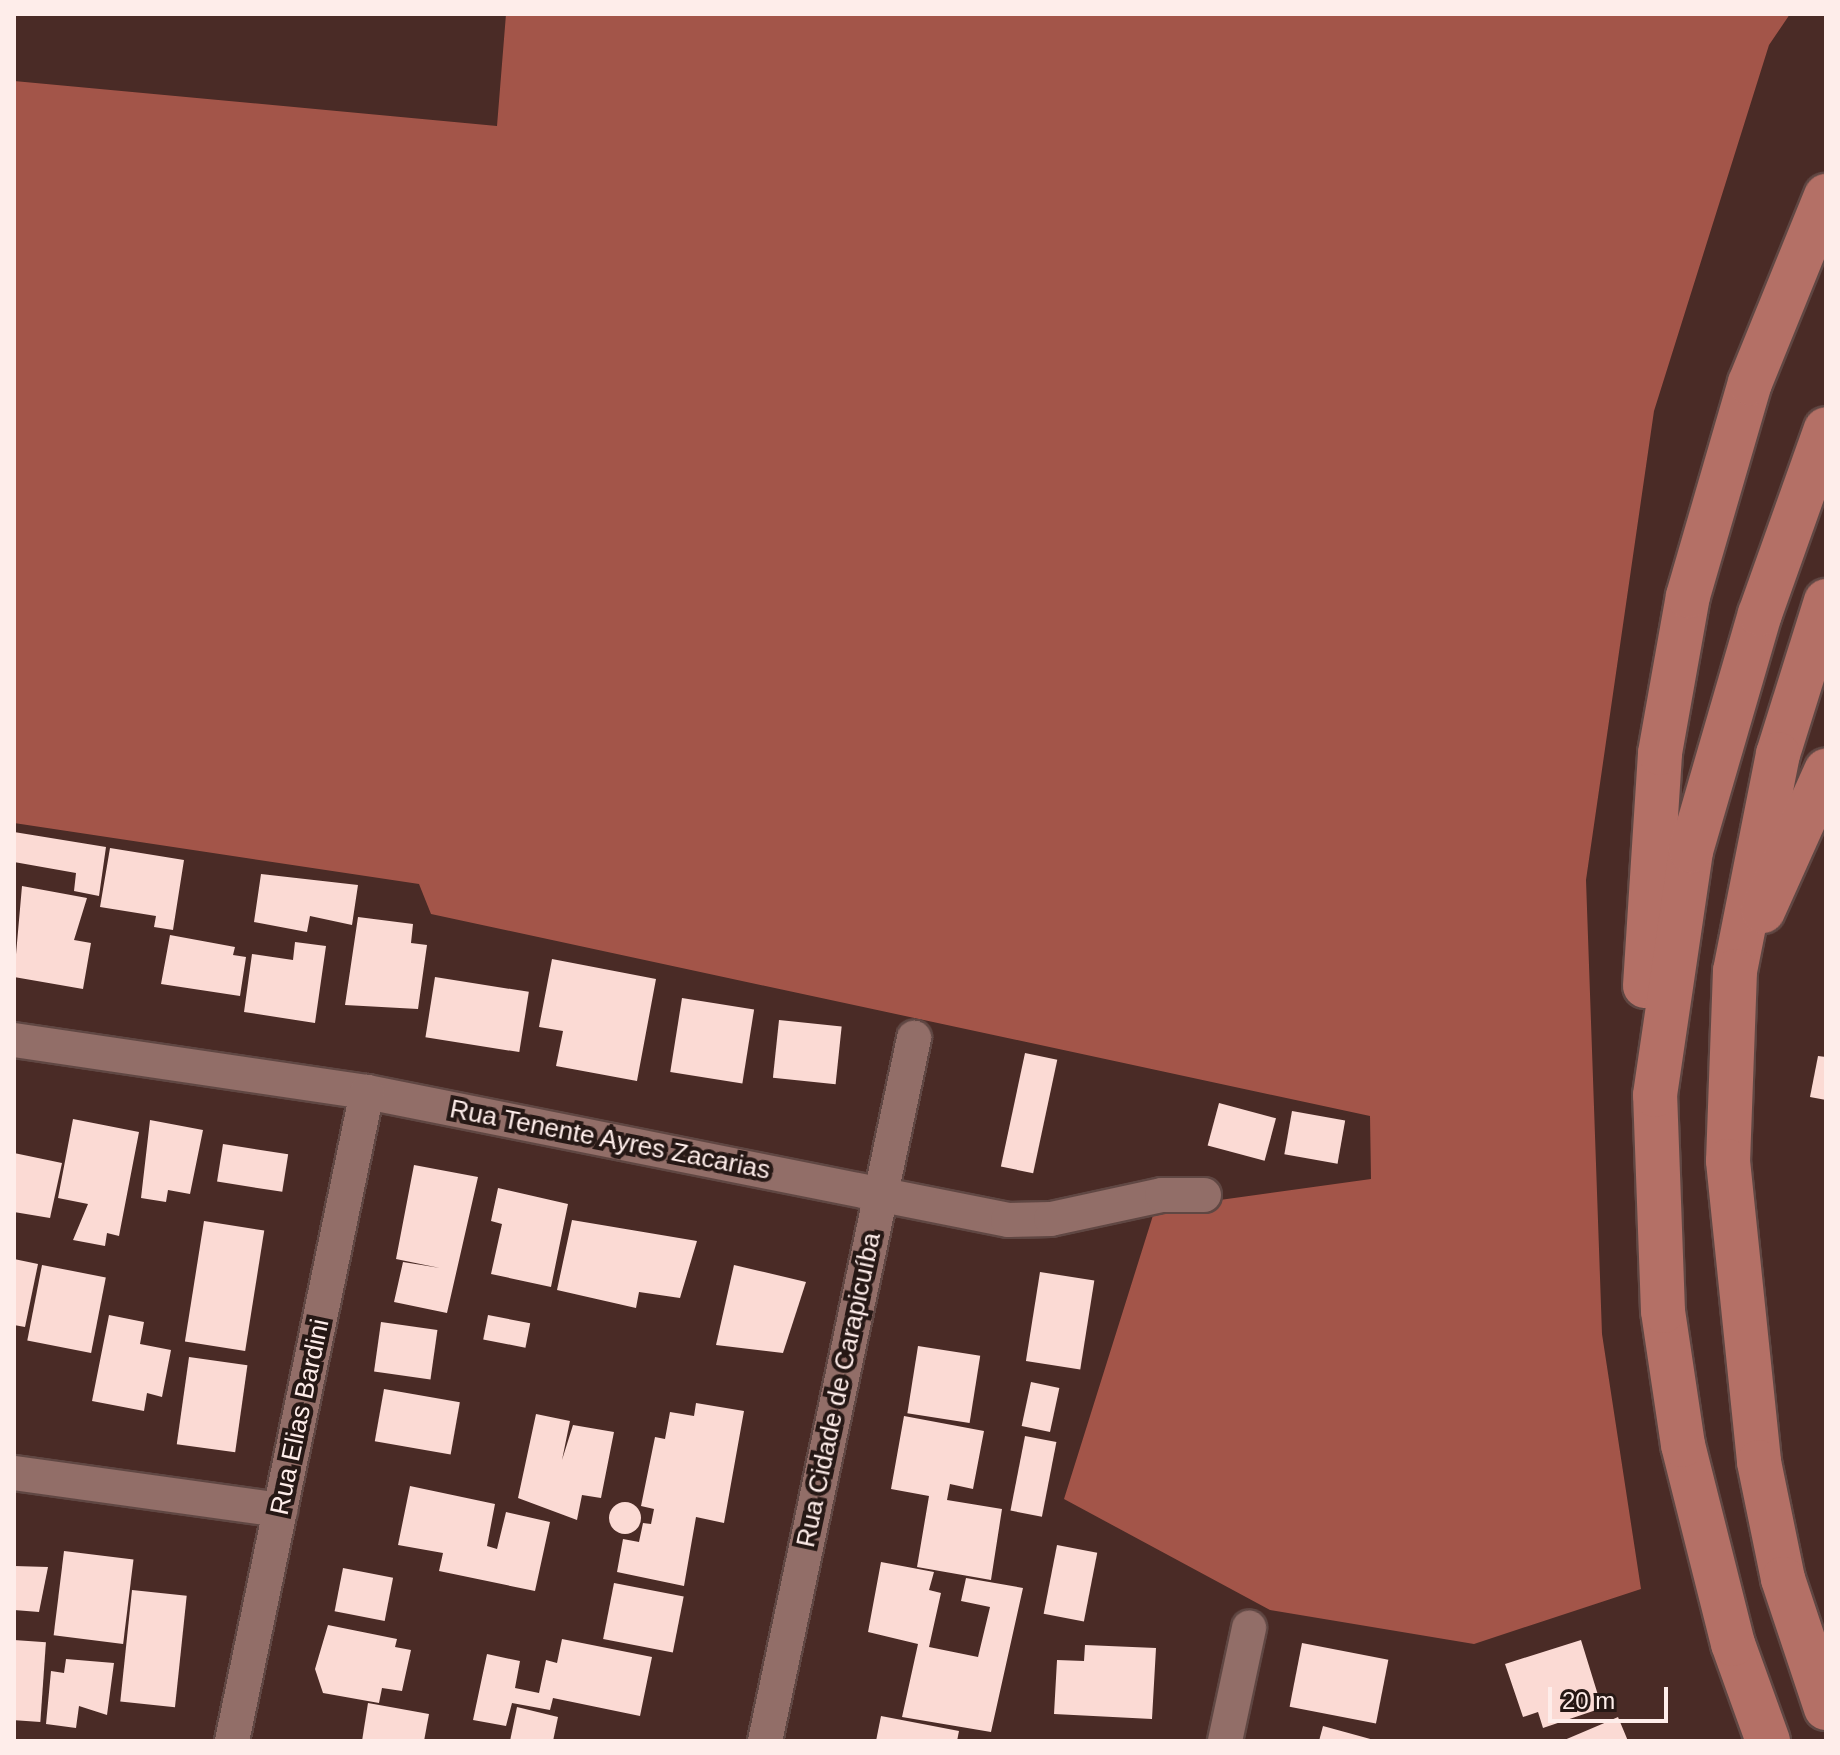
<!DOCTYPE html>
<html>
<head>
<meta charset="utf-8">
<style>
	body { margin:0 }
	#map { position:relative; width:1840px; height:1755px; overflow:hidden; background:#4a2b26; font-family:Helvetica,sans-serif }
	div>[style] { position:absolute }
	[style*='--x'] { left:calc(var(--x)*1px); top:calc(var(--y)*1px); width:calc(var(--w)*1px); rotate:calc(var(--a)*1deg) }
	.forest>* { inset:0; background:#a35549 }
	.building>* { inset:0; background:#fbdad4; transform-origin:0 0 }
	.round { border-radius:50% }
	.roads { filter:drop-shadow(2px 0 #604743) drop-shadow(-2px 0 #604743) drop-shadow(0 2px #604743) drop-shadow(0 -2px #604743) }
	.minor>* { height:34px; margin:-17px; padding:0 17px; transform-origin:17px; border-radius:17px; background:#926e68 }
	.primary>* { height:44px; margin:-22px; padding:0 22px; transform-origin:22px; border-radius:22px; background:#b47066 }
	span { translate:-50% -50%; white-space:nowrap; text-align:center; line-height:1.15; -webkit-text-stroke:8px #261815; paint-order:stroke }
	.street-label { font-size:26px; color:#feedea }
	.frame { position:absolute; inset:0; border:16px solid #feedea; pointer-events:none }
	.scale { position:absolute; left:1548px; top:1687px; width:120px; height:36px; box-sizing:border-box; border:4px solid #feedea; border-top:0; padding-left:10px; font-size:24px; line-height:28px; white-space:nowrap; color:#feedea; -webkit-text-stroke:6px #261815; paint-order:stroke }
</style>
</head>
<body>
<div id="map">
	<div class="forest">
		<div style="clip-path:polygon(506px 14px,1790px 14px,1769px 45px,1654px 411px,1586px 880px,1602px 1334px,1641px 1589px,1474px 1644px,1270px 1610px,1064px 1499px,1155px 1209px,1371px 1179px,1370px 1116px,431px 914px,419px 884px,14px 823px,14px 81px,497px 126px)"></div>
	</div>
	<div class="building">
		<div style="clip-path:polygon(14px 832px,106px 847px,99px 896px,74px 891px,76px 873px,14px 862px)"></div>
		<div style="clip-path:polygon(110px 848px,184px 860px,173px 930px,154px 927px,156px 916px,100px 907px)"></div>
		<div style="clip-path:polygon(261px 874px,358px 885px,352px 925px,310px 916px,307px 932px,254px 922px)"></div>
		<div style="clip-path:polygon(22px 886px,87px 898px,74px 940px,91px 943px,83px 989px,14px 977px)"></div>
		<div style="clip-path:polygon(358px 917px,413px 924px,411px 943px,427px 945px,418px 1009px,345px 1005px)"></div>
		<div style="clip-path:polygon(170px 935px,235px 947px,233px 955px,246px 957px,240px 996px,161px 984px)"></div>
		<div style="clip-path:polygon(295px 942px,326px 946px,315px 1023px,244px 1012px,252px 954px,293px 960px)"></div>
		<div style="clip-path:polygon(552px 959px,656px 979px,637px 1081px,556px 1066px,563px 1031px,539px 1027px)"></div>
		<div style="left:435px;top:977px;width:95px;height:61px;rotate:9deg"></div>
		<div style="left:682px;top:998px;width:73px;height:75px;rotate:9deg"></div>
		<div style="left:779px;top:1020px;width:63px;height:58px;rotate:6deg"></div>
		<div style="left:1025px;top:1053px;width:33px;height:116px;rotate:12deg"></div>
		<div style="clip-path:polygon(1818px 1056px,1826px 1057px,1826px 1100px,1810px 1097px)"></div>
		<div style="left:1219px;top:1103px;width:59px;height:44px;rotate:15deg"></div>
		<div style="left:1292px;top:1111px;width:54px;height:44px;rotate:10deg"></div>
		<div style="clip-path:polygon(73px 1119px,139px 1132px,119px 1236px,107px 1233px,105px 1246px,73px 1240px,88px 1204px,58px 1198px)"></div>
		<div style="clip-path:polygon(150px 1120px,203px 1130px,190px 1194px,168px 1190px,166px 1202px,141px 1198px)"></div>
		<div style="left:223px;top:1144px;width:66px;height:38px;rotate:9deg"></div>
		<div style="clip-path:polygon(14px 1153px,62px 1163px,50px 1218px,14px 1212px)"></div>
		<div style="clip-path:polygon(414px 1165px,478px 1177px,447px 1313px,394px 1302px,403px 1262px,440px 1268px,396px 1259px)"></div>
		<div style="clip-path:polygon(498px 1188px,568px 1204px,551px 1287px,491px 1274px,502px 1224px,491px 1221px)"></div>
		<div style="clip-path:polygon(572px 1220px,697px 1241px,680px 1298px,639px 1292px,636px 1308px,557px 1290px)"></div>
		<div style="left:204px;top:1221px;width:61px;height:122px;rotate:9deg"></div>
		<div style="clip-path:polygon(14px 1259px,38px 1264px,25px 1327px,14px 1325px)"></div>
		<div style="left:42px;top:1265px;width:65px;height:77px;rotate:11deg"></div>
		<div style="clip-path:polygon(734px 1265px,806px 1282px,783px 1353px,716px 1345px)"></div>
		<div style="left:1040px;top:1272px;width:55px;height:90px;rotate:9deg"></div>
		<div style="clip-path:polygon(109px 1315px,144px 1322px,140px 1344px,171px 1350px,162px 1397px,147px 1393px,144px 1411px,92px 1401px)"></div>
		<div style="left:488px;top:1315px;width:43px;height:25px;rotate:11deg"></div>
		<div style="left:381px;top:1322px;width:57px;height:50px;rotate:8deg"></div>
		<div style="left:918px;top:1346px;width:63px;height:68px;rotate:9deg"></div>
		<div style="left:189px;top:1357px;width:59px;height:88px;rotate:8deg"></div>
		<div style="left:1031px;top:1382px;width:29px;height:45px;rotate:12deg"></div>
		<div style="left:384px;top:1389px;width:77px;height:53px;rotate:10deg"></div>
		<div style="clip-path:polygon(696px 1403px,744px 1411px,724px 1523px,696px 1517px,684px 1586px,617px 1572px,623px 1539px,639px 1542px,643px 1523px,651px 1524px,654px 1509px,641px 1506px,655px 1437px,665px 1439px,670px 1412px,694px 1416px)"></div>
		<div style="clip-path:polygon(536px 1414px,570px 1421px,562px 1460px,573px 1425px,614px 1432px,601px 1498px,582px 1495px,577px 1520px,518px 1498px)"></div>
		<div style="clip-path:polygon(904px 1416px,984px 1431px,973px 1489px,950px 1484px,947px 1500px,1002px 1509px,991px 1580px,917px 1567px,929px 1496px,891px 1489px)"></div>
		<div style="left:1025px;top:1436px;width:32px;height:76px;rotate:11deg"></div>
		<div style="clip-path:polygon(410px 1486px,495px 1504px,487px 1546px,497px 1549px,506px 1512px,550px 1522px,535px 1591px,439px 1571px,443px 1553px,398px 1545px)"></div>
		<div class="round" style="left:609px;top:1502px;width:32px;height:32px"></div>
		<div style="left:1057px;top:1545px;width:41px;height:70px;rotate:11deg"></div>
		<div style="left:64px;top:1551px;width:70px;height:85px;rotate:7deg"></div>
		<div style="clip-path:polygon(881px 1562px,934px 1572px,929px 1590px,941px 1593px,929px 1647px,978px 1657px,990px 1607px,961px 1601px,966px 1578px,1023px 1588px,991px 1732px,902px 1717px,918px 1644px,868px 1632px)"></div>
		<div style="clip-path:polygon(14px 1566px,48px 1567px,39px 1612px,14px 1610px)"></div>
		<div style="left:343px;top:1568px;width:51px;height:44px;rotate:11deg"></div>
		<div style="left:614px;top:1583px;width:71px;height:57px;rotate:11deg"></div>
		<div style="left:132px;top:1590px;width:55px;height:112px;rotate:6deg"></div>
		<div style="clip-path:polygon(328px 1625px,397px 1639px,395px 1647px,411px 1650px,402px 1691px,382px 1688px,379px 1703px,323px 1693px,315px 1669px)"></div>
		<div style="clip-path:polygon(562px 1639px,652px 1657px,640px 1716px,553px 1698px,550px 1710px,512px 1703px,506px 1726px,473px 1720px,487px 1654px,520px 1661px,515px 1688px,539px 1693px,546px 1660px,557px 1663px)"></div>
		<div style="left:14px;top:1640px;width:32px;height:80px;rotate:4deg"></div>
		<div style="clip-path:polygon(1581px 1640px,1602px 1708px,1543px 1728px,1538px 1712px,1523px 1717px,1505px 1664px)"></div>
		<div style="left:1302px;top:1643px;width:88px;height:65px;rotate:11deg"></div>
		<div style="clip-path:polygon(1085px 1645px,1156px 1648px,1152px 1719px,1054px 1714px,1057px 1660px,1084px 1661px)"></div>
		<div style="clip-path:polygon(66px 1659px,114px 1663px,107px 1715px,79px 1706px,76px 1728px,46px 1724px,51px 1671px,64px 1673px)"></div>
		<div style="clip-path:polygon(368px 1703px,429px 1714px,424px 1741px,362px 1741px)"></div>
		<div style="clip-path:polygon(517px 1707px,558px 1717px,553px 1741px,510px 1741px)"></div>
		<div style="clip-path:polygon(881px 1716px,959px 1731px,957px 1741px,876px 1741px)"></div>
		<div style="clip-path:polygon(1618px 1717px,1628px 1741px,1562px 1741px,1602px 1724px)"></div>
		<div style="clip-path:polygon(1323px 1726px,1374px 1740px,1374px 1741px,1319px 1741px)"></div>
	</div>
	<div class="roads">
		<div class="minor">
			<div style="--x:14;--y:1040;--w:357;--a:8.4"></div>
			<div style="--x:367;--y:1092;--w:654;--a:11.29"></div>
			<div style="--x:1008;--y:1220;--w:43;--a:-1.3"></div>
			<div style="--x:1051;--y:1219;--w:114;--a:-12.2"></div>
			<div style="--x:1162;--y:1195;--w:42;--a:0"></div>
			<div style="--x:14;--y:1473;--w:269;--a:7.9"></div>
			<div style="--x:232;--y:1741;--w:663;--a:-78.25"></div>
			<div style="--x:765;--y:1741;--w:719;--a:-78.03"></div>
			<div style="--x:1225;--y:1741;--w:116;--a:-78"></div>
		</div>
		<div class="primary">
			<div style="--x:1826;--y:601;--w:160;--a:107.4"></div>
			<div style="--x:1778;--y:754;--w:221;--a:101.2"></div>
			<div style="--x:1735;--y:971;--w:190;--a:92.1"></div>
			<div style="--x:1728;--y:1161;--w:303;--a:84.1"></div>
			<div style="--x:1759;--y:1462;--w:119;--a:78.4"></div>
			<div style="--x:1783;--y:1579;--w:136;--a:71.6"></div>
			<div style="--x:1763;--y:911;--w:154;--a:-65.8"></div>
			<div style="--x:1645;--y:986;--w:233;--a:-86.3"></div>
			<div style="--x:1660;--y:753;--w:159;--a:-79.9"></div>
			<div style="--x:1688;--y:596;--w:222;--a:-73.8"></div>
			<div style="--x:1750;--y:383;--w:202;--a:-67.9"></div>
			<div style="--x:1768;--y:1741;--w:103;--a:-109.8"></div>
			<div style="--x:1733;--y:1644;--w:205;--a:-104.1"></div>
			<div style="--x:1683;--y:1445;--w:135;--a:-98.5"></div>
			<div style="--x:1663;--y:1311;--w:216;--a:-92.1"></div>
			<div style="--x:1655;--y:1095;--w:247;--a:-81.6"></div>
			<div style="--x:1691;--y:851;--w:247;--a:-73.8"></div>
			<div style="--x:1760;--y:614;--w:196;--a:-70.4"></div>
		</div>
	</div>
	<div class="street-label">
		<span style="left:610px;top:1140px;rotate:11deg">Rua Tenente Ayres Zacarias</span>
		<span style="left:839px;top:1390px;rotate:-78deg">Rua Cidade de Carapicuíba</span>
		<span style="left:300px;top:1417px;rotate:-78deg">Rua Elias Bardini</span>
	</div>
	<div class="frame"></div>
	<div class="scale">20 m</div>
</div>
</body>
</html>
